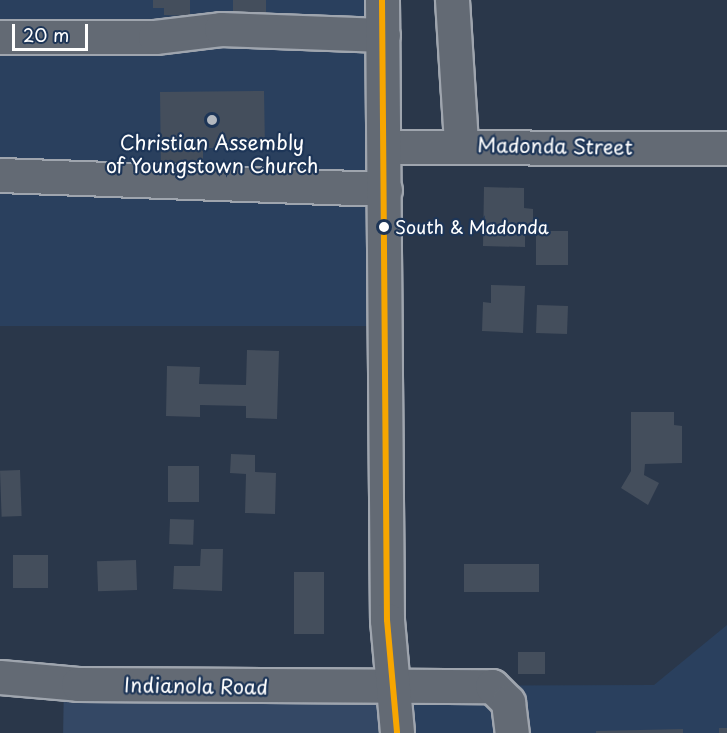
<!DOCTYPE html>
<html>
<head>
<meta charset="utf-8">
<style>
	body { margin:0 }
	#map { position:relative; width:727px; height:733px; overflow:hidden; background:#2a374a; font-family:"Playpen Sans",sans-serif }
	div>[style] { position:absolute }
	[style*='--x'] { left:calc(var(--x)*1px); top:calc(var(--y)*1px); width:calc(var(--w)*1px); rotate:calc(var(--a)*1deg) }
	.built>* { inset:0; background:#2a405e; transform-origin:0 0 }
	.green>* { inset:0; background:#344865; transform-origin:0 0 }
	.building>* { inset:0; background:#444e5c; transform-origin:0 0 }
	.roads { filter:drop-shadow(2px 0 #9fa5ae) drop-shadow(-2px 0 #9fa5ae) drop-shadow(0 2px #9fa5ae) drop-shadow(0 -2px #9fa5ae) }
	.minor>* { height:33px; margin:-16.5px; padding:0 16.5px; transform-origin:16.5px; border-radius:16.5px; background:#636a74 }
	.major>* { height:33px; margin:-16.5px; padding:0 16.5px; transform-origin:16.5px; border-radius:16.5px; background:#636a74 }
	.bus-1>* { height:6px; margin:-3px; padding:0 3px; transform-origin:3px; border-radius:3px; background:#f7a600 }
	.dots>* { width:16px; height:16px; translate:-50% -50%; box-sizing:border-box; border:3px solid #1d3557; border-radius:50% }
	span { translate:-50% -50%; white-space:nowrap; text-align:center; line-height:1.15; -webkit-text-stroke:4.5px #1d3557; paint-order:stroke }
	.bus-label { font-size:18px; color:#fff }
	.left { translate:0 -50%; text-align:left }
	.poi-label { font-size:20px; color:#fff }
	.street-label { font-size:20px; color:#fff }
	.scale { position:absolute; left:12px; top:24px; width:76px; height:27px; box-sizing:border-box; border:3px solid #fff; border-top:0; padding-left:8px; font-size:18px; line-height:21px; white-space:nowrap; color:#fff; -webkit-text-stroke:4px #1d3557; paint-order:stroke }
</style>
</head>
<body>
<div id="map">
	<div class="built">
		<div style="left:0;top:0;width:382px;height:326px"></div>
		<div style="clip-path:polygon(727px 625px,727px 733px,397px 733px,393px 686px,654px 685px)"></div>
	</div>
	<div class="green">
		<div style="left:64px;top:682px;width:329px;height:51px;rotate:1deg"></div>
	</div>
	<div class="building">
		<div style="clip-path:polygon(153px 0,190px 0,190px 16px,164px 15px,164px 8px,153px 8px)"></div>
		<div style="left:233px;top:0;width:33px;height:17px"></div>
		<div style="clip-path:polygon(264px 91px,265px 148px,203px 148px,203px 172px,161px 173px,160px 92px)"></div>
		<div style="clip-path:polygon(484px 187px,524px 188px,524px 208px,533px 209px,533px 228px,525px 228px,525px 247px,483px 246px)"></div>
		<div style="left:536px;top:231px;width:32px;height:34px"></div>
		<div style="clip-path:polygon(491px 285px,525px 286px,523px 333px,482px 331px,483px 302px,491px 303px)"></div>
		<div style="left:537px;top:305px;width:31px;height:28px;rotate:2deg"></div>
		<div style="clip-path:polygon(247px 350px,279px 351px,277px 419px,246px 418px,246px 406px,200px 405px,200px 417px,166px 416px,167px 366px,200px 367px,199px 384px,246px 385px)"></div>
		<div style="clip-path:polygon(631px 412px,674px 412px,674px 425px,682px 426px,682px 463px,645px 464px,644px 475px,659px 483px,648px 505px,621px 488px,631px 471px)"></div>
		<div style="clip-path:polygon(231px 454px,255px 455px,255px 472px,276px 473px,275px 514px,245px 513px,246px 474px,230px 473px)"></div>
		<div style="left:168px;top:466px;width:31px;height:36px"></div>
		<div style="left:20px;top:470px;width:46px;height:20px;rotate:88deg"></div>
		<div style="left:170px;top:519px;width:24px;height:25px;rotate:2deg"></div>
		<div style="clip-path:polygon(201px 549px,223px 549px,222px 591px,173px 589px,174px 566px,200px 566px)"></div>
		<div style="left:13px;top:555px;width:35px;height:33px"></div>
		<div style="left:136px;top:560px;width:30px;height:39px;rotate:88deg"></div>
		<div style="left:539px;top:564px;width:28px;height:75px;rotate:90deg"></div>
		<div style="left:294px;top:572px;width:30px;height:62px"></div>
		<div style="left:518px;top:652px;width:27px;height:22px"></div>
		<div style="left:719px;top:728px;width:8px;height:5px"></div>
		<div style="clip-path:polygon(683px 729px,683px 733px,596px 733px,596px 731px)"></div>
	</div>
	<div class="roads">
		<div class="minor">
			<div style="--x:452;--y:0;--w:145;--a:86.4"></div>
			<div style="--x:0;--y:37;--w:155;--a:0"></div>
			<div style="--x:155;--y:37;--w:66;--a:-6.9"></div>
			<div style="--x:221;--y:29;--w:162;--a:2.1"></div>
			<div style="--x:384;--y:147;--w:343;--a:0.2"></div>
			<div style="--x:0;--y:175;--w:385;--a:2.1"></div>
			<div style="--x:0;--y:677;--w:78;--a:5.1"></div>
			<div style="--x:78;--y:684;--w:414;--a:0.3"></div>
			<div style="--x:492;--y:686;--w:23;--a:45"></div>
			<div style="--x:508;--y:702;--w:31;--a:83"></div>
		</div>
		<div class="major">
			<div style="--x:382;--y:0;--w:620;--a:89.54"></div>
			<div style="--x:387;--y:620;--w:113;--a:84.9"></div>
		</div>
	</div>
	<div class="bus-1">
		<div style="--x:382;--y:0;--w:620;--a:89.54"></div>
		<div style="--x:387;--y:620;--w:113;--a:84.9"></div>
	</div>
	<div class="dots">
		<div style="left:212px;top:120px;background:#b4b9c0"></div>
		<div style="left:384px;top:227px;background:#fff"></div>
	</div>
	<div class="bus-label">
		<span class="left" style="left:395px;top:227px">South &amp; Madonda</span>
	</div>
	<div class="poi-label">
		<span style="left:212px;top:154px">Christian Assembly<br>of Youngstown Church</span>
	</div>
	<div class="street-label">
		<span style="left:555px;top:146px;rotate:1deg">Madonda Street</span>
		<span style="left:196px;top:686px;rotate:1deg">Indianola Road</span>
	</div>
	<div class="scale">20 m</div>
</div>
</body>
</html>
